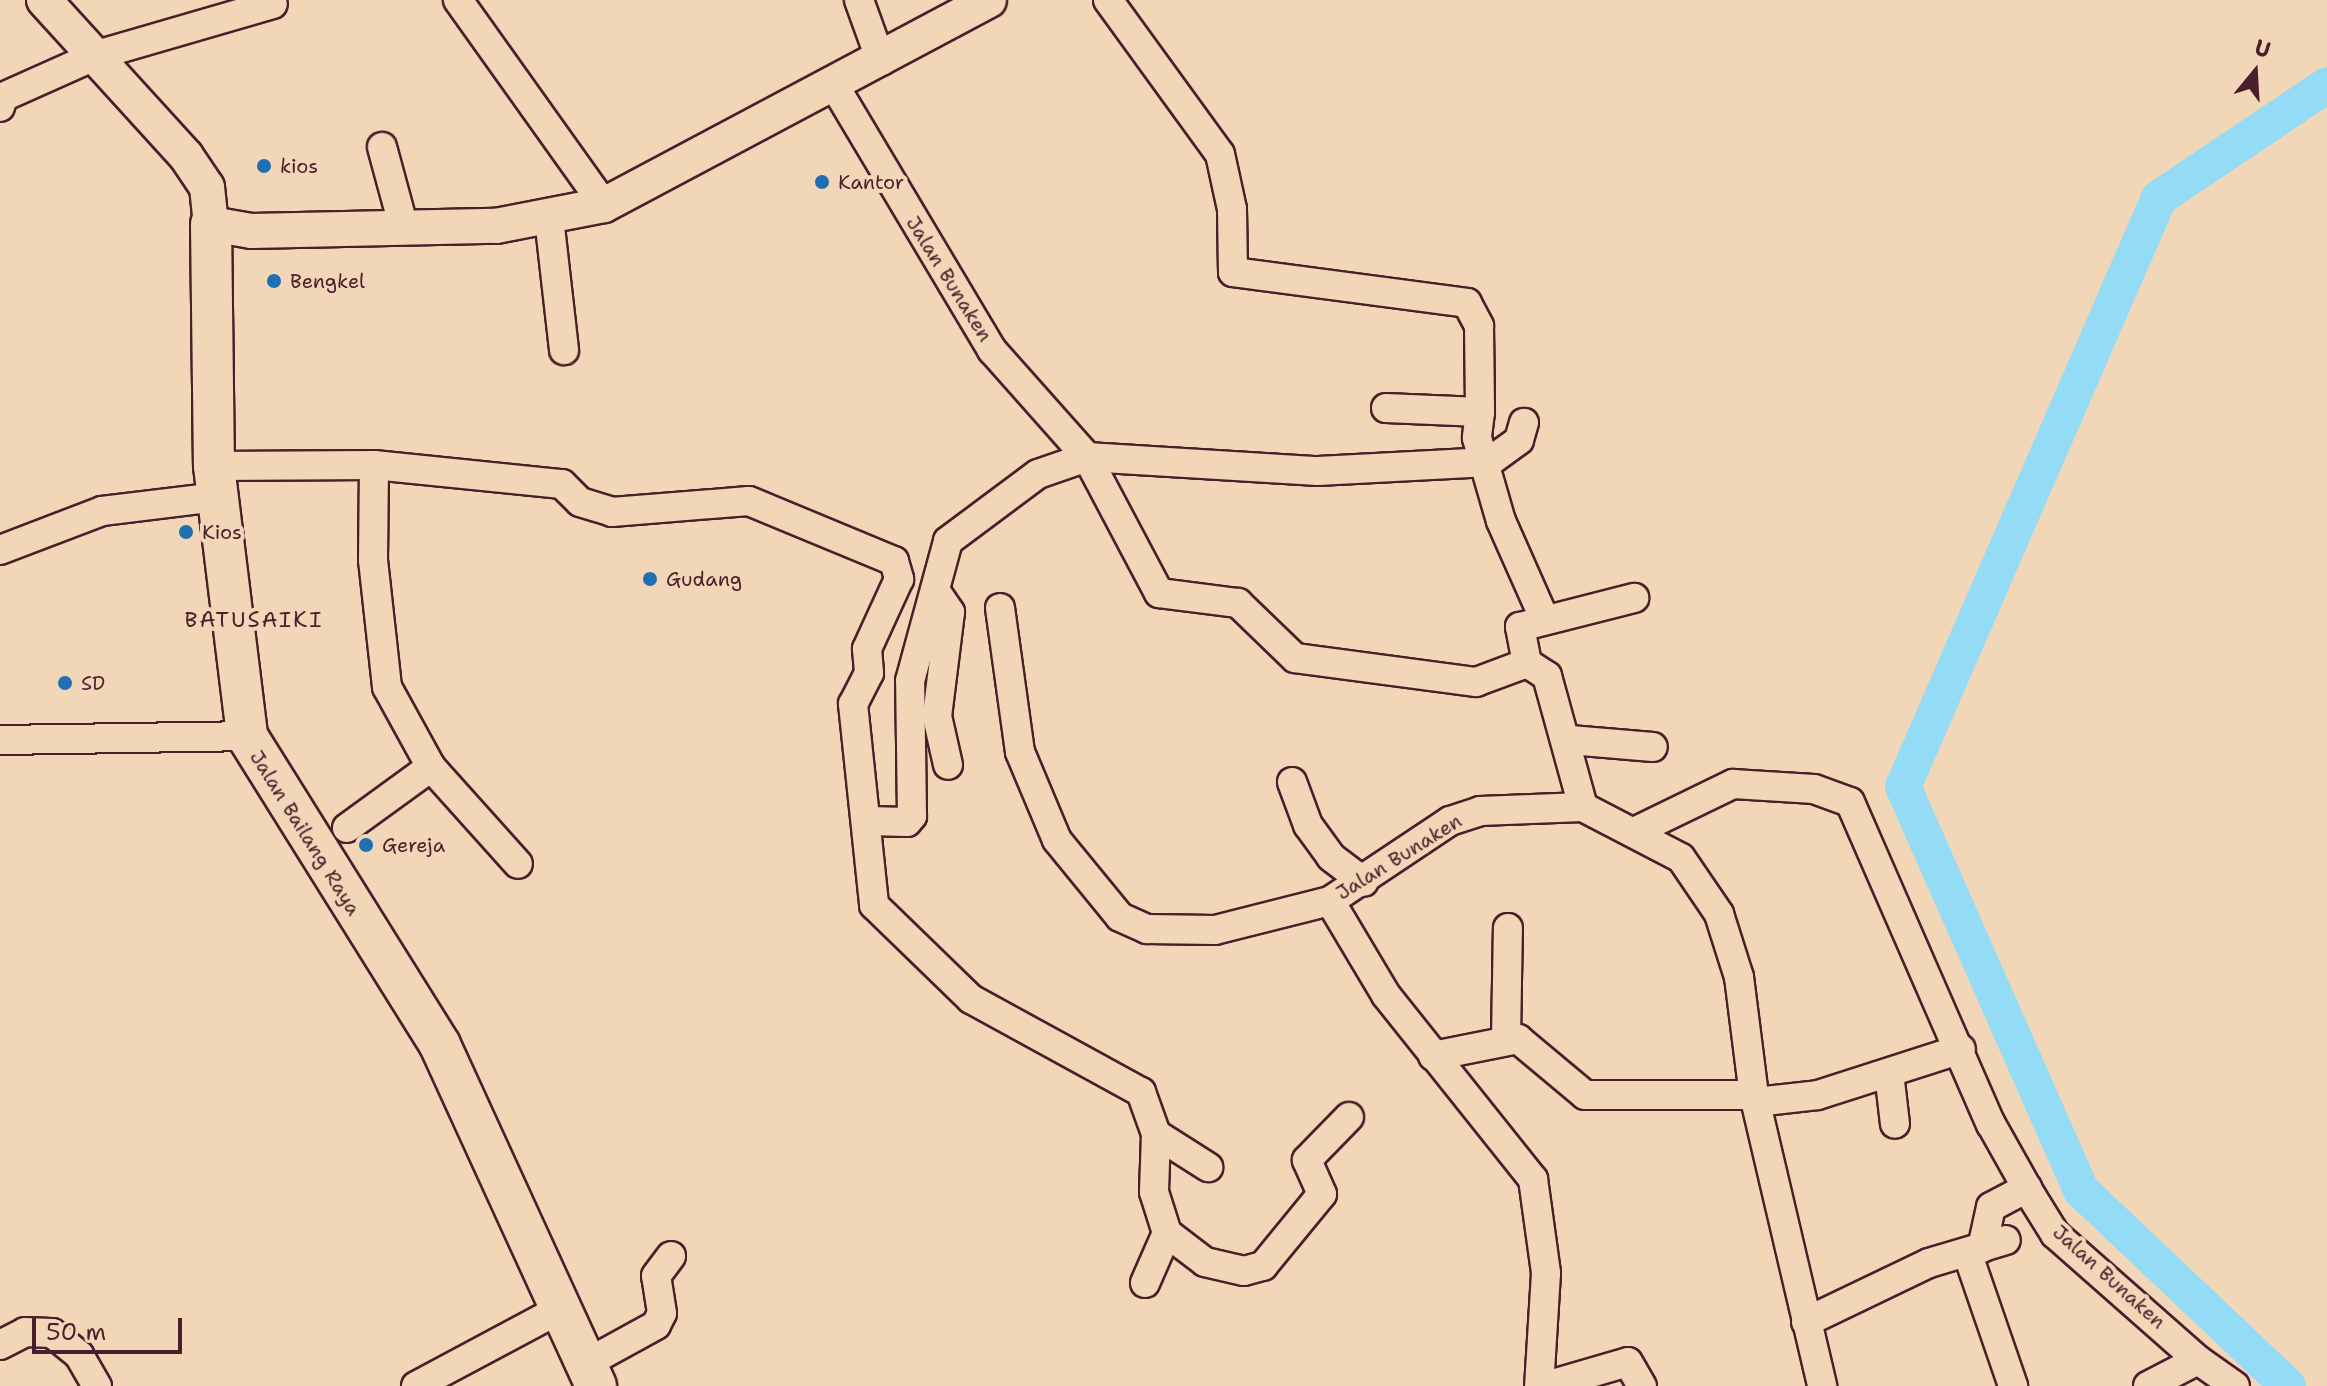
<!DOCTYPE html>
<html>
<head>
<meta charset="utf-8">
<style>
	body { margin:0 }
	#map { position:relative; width:2327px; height:1386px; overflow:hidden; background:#f1d7b8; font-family:"Shantell Sans",sans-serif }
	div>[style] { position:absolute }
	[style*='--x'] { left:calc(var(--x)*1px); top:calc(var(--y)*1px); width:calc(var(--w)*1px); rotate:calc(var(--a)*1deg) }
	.river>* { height:36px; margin:-18px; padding:0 18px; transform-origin:18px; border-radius:18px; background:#94dbf5 }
	.roads { filter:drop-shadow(2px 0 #4a1f2b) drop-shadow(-2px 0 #4a1f2b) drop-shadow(0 2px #4a1f2b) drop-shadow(0 -2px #4a1f2b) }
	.minor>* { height:28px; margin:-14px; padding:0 14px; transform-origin:14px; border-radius:14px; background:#f1d7b8 }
	.major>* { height:34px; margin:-17px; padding:0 17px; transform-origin:17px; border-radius:17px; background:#f1d7b8 }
	.highway>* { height:40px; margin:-20px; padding:0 20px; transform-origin:20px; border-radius:20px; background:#f1d7b8 }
	.dots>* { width:22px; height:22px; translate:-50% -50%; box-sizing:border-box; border:4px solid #f1d7b8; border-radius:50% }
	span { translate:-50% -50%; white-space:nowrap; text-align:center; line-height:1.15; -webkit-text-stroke:8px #f1d7b8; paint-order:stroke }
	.poi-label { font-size:20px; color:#4a1f2b }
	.left { translate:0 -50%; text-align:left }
	.street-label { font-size:20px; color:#4a1f2b }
	.neighbourhood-label { font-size:22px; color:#4a1f2b; letter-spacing:2px }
	.north { position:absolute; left:2215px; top:32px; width:80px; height:80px; -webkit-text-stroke:6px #f1d7b8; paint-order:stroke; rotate:18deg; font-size:22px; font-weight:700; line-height:32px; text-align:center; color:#4a1f2b }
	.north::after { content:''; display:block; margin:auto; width:28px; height:36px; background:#4a1f2b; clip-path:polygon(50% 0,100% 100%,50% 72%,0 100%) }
	.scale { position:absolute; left:32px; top:1318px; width:150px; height:36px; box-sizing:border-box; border:4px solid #4a1f2b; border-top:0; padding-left:10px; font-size:24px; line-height:28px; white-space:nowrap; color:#4a1f2b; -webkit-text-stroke:6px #f1d7b8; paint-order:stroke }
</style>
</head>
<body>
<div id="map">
	<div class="river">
		<div style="--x:2288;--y:1386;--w:285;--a:-136.6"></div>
		<div style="--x:2081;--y:1190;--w:441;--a:-113.8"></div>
		<div style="--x:1903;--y:787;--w:642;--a:-66.51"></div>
		<div style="--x:2159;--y:198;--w:202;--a:-33.9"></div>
	</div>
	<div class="roads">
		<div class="minor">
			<div style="--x:458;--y:0;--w:252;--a:54.5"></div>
			<div style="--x:859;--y:0;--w:65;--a:70.2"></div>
			<div style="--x:1108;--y:0;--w:190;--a:54"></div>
			<div style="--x:1220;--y:154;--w:56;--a:77.7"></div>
			<div style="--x:1232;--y:209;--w:63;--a:89.1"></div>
			<div style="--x:1233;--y:272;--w:236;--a:7.5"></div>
			<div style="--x:1467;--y:303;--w:26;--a:62"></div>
			<div style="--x:1479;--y:326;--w:86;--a:89.3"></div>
			<div style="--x:834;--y:85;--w:309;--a:59.2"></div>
			<div style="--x:992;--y:350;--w:143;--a:48.4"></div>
			<div style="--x:1087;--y:457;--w:154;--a:62.1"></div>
			<div style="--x:1159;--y:593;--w:80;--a:7.2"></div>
			<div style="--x:1238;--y:603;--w:79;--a:44"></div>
			<div style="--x:1295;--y:658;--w:183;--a:7.6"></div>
			<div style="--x:1476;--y:682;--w:54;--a:-20.4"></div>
			<div style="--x:0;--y:107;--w:10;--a:-73"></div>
			<div style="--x:3;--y:97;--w:103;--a:-24.1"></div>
			<div style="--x:97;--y:55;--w:183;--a:-16.2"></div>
			<div style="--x:382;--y:147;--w:84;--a:74.8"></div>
			<div style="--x:549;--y:218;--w:133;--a:83.5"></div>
			<div style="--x:1386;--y:408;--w:94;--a:2.4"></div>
			<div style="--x:1480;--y:412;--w:26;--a:97"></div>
			<div style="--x:1477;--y:438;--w:86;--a:73.9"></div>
			<div style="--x:1501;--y:521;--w:106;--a:66.1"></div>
			<div style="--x:374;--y:465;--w:95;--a:90.6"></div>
			<div style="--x:373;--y:560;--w:128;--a:83.7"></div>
			<div style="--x:387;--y:687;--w:91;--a:61.2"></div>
			<div style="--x:431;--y:767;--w:130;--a:48.1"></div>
			<div style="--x:214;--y:466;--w:160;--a:-0.4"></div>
			<div style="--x:374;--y:465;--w:189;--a:5.8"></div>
			<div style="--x:562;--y:484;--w:25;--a:45"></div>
			<div style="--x:580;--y:502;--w:34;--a:17"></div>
			<div style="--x:612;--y:512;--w:137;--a:-4.6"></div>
			<div style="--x:749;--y:501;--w:157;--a:22.5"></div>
			<div style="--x:894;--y:561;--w:19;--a:74"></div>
			<div style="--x:899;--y:579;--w:77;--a:114.6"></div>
			<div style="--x:867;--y:649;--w:24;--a:85"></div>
			<div style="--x:869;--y:673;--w:35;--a:117"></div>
			<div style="--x:853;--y:704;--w:202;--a:84"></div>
			<div style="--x:874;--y:905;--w:135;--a:44.1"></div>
			<div style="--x:971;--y:999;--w:194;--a:28.7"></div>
			<div style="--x:1141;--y:1092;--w:45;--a:70.3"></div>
			<div style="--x:1156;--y:1134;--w:62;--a:32.4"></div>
			<div style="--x:0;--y:550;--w:109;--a:-20.9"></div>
			<div style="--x:102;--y:511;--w:117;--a:-6.9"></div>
			<div style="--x:935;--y:590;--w:27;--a:56"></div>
			<div style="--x:950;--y:612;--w:105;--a:97.1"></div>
			<div style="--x:937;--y:716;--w:50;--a:77.3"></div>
			<div style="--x:1000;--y:608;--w:145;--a:82.1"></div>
			<div style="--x:1020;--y:752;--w:95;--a:67.2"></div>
			<div style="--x:1057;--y:840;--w:99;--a:50.7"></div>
			<div style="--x:1120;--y:917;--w:30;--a:24"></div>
			<div style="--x:1147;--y:929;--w:68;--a:0.8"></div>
			<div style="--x:1215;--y:930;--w:119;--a:-14.2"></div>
			<div style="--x:1330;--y:901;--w:144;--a:-33.7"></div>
			<div style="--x:1450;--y:821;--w:32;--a:-18"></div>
			<div style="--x:1480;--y:811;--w:103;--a:-2.2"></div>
			<div style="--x:1583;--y:807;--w:110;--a:27.5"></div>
			<div style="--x:1681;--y:858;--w:68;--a:55.8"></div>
			<div style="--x:1719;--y:914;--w:66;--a:72.4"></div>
			<div style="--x:1739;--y:977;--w:119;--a:82.8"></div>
			<div style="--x:1754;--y:1095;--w:299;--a:76.8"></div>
			<div style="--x:1527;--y:663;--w:24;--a:33"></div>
			<div style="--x:1547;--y:676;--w:136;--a:74.6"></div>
			<div style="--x:1527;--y:663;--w:37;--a:-101"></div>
			<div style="--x:1520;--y:627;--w:118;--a:-14.3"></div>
			<div style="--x:0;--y:740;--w:247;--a:-0.9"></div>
			<div style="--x:1570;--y:740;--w:83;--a:4.8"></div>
			<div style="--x:1292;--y:782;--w:46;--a:69.6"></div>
			<div style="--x:1308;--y:825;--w:39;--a:54"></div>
			<div style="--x:1331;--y:857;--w:41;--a:37.1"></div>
			<div style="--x:867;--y:821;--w:40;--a:1.4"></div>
			<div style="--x:907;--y:822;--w:8;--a:-50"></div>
			<div style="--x:912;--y:816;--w:135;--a:-90.8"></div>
			<div style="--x:910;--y:681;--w:145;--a:-74.8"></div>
			<div style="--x:948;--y:541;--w:112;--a:-36.7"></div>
			<div style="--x:1038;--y:474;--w:52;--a:-19.1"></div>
			<div style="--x:1087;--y:457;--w:231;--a:3.5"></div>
			<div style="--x:1318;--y:471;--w:171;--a:-3"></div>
			<div style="--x:1489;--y:462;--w:37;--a:-36"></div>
			<div style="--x:1519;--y:440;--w:18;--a:-74"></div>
			<div style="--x:347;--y:828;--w:104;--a:-36"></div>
			<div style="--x:1636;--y:831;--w:108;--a:-25.9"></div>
			<div style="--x:1733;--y:784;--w:81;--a:3.5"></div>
			<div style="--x:1814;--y:789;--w:38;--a:20"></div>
			<div style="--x:1850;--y:802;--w:352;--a:66.4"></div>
			<div style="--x:1991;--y:1124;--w:84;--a:60.7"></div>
			<div style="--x:2032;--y:1197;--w:44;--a:58.1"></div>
			<div style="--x:2055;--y:1234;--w:191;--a:41.4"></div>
			<div style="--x:1330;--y:901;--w:109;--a:59.2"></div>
			<div style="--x:1386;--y:995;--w:236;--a:51.4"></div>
			<div style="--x:1533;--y:1179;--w:95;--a:82.1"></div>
			<div style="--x:1546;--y:1273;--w:113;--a:93.5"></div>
			<div style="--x:1506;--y:1038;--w:110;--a:-89"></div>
			<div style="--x:1433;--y:1056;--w:87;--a:-11.3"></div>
			<div style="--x:1518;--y:1039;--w:87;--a:39.9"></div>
			<div style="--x:1585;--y:1095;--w:169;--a:0"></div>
			<div style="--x:1889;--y:1073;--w:51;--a:83.3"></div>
			<div style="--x:1756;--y:1102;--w:62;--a:-6.4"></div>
			<div style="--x:1818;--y:1095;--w:150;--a:-17.8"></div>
			<div style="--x:1156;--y:1134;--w:58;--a:92"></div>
			<div style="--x:1154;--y:1192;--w:43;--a:72.4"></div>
			<div style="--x:1167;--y:1233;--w:48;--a:37.3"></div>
			<div style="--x:1205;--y:1262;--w:40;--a:13"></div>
			<div style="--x:1244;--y:1271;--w:20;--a:-15"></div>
			<div style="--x:1263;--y:1266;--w:93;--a:-50.7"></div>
			<div style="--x:1322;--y:1194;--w:37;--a:-114"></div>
			<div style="--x:1307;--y:1160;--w:60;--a:-45.7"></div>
			<div style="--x:1982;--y:1248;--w:42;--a:-77.6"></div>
			<div style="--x:1991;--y:1207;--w:41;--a:-27.8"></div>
			<div style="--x:1968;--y:1255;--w:139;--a:71"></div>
			<div style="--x:1145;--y:1283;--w:55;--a:-66.3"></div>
			<div style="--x:1806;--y:1322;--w:136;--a:-25.6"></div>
			<div style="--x:1929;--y:1263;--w:80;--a:-16.6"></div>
			<div style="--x:0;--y:1345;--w:28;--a:-27"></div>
			<div style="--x:25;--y:1332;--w:27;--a:2"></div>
			<div style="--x:52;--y:1333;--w:35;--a:39"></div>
			<div style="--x:79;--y:1355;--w:36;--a:60"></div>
			<div style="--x:587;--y:1363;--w:79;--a:-28.8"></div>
			<div style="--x:656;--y:1325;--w:13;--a:-63"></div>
			<div style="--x:662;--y:1313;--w:37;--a:-99"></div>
			<div style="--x:656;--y:1276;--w:25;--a:-53"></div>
			<div style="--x:416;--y:1386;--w:168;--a:-28.1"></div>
			<div style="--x:1546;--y:1386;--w:85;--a:-16.3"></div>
			<div style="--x:1628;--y:1362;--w:28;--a:60"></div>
			<div style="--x:2148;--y:1386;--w:56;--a:-27.5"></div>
			<div style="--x:2198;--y:1360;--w:45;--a:35.1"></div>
		</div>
		<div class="major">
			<div style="--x:44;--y:0;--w:211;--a:47.7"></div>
			<div style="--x:186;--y:156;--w:37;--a:56"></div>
			<div style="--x:207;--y:187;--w:37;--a:84"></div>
			<div style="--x:211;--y:224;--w:41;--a:9.9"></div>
			<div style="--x:251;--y:231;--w:245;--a:-1.2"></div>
			<div style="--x:496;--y:226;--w:110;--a:-11"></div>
			<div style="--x:604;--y:205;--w:436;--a:-28"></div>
		</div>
		<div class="highway">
			<div style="--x:211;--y:224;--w:242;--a:89.3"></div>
			<div style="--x:214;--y:466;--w:272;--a:83"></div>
			<div style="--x:247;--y:736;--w:364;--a:58"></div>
			<div style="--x:440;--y:1045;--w:375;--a:65.4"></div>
		</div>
	</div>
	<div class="dots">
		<div style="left:264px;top:166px;background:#1f6fb2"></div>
		<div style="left:822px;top:182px;background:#1f6fb2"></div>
		<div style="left:274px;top:281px;background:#1f6fb2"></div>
		<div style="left:186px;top:532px;background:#1f6fb2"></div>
		<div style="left:650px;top:579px;background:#1f6fb2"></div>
		<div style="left:65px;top:683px;background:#1f6fb2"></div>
		<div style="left:366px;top:845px;background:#1f6fb2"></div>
	</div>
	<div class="poi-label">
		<span class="left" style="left:280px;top:166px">kios</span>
		<span class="left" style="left:838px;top:182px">Kantor</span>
		<span class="left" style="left:290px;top:281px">Bengkel</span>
		<span class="left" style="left:202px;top:532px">Kios</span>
		<span class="left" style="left:666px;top:579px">Gudang</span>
		<span class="left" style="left:81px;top:683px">SD</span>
		<span class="left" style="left:382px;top:845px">Gereja</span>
	</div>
	<div class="street-label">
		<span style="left:949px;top:279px;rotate:58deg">Jalan Bunaken</span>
		<span style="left:305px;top:833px;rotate:58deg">Jalan Bailang Raya</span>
		<span style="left:1399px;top:857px;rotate:-32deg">Jalan Bunaken</span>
		<span style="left:2109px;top:1277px;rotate:42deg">Jalan Bunaken</span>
	</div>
	<div class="neighbourhood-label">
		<span style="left:254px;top:620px">BATUSAIKI</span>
	</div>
	<div class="north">U</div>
	<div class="scale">50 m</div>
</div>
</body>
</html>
